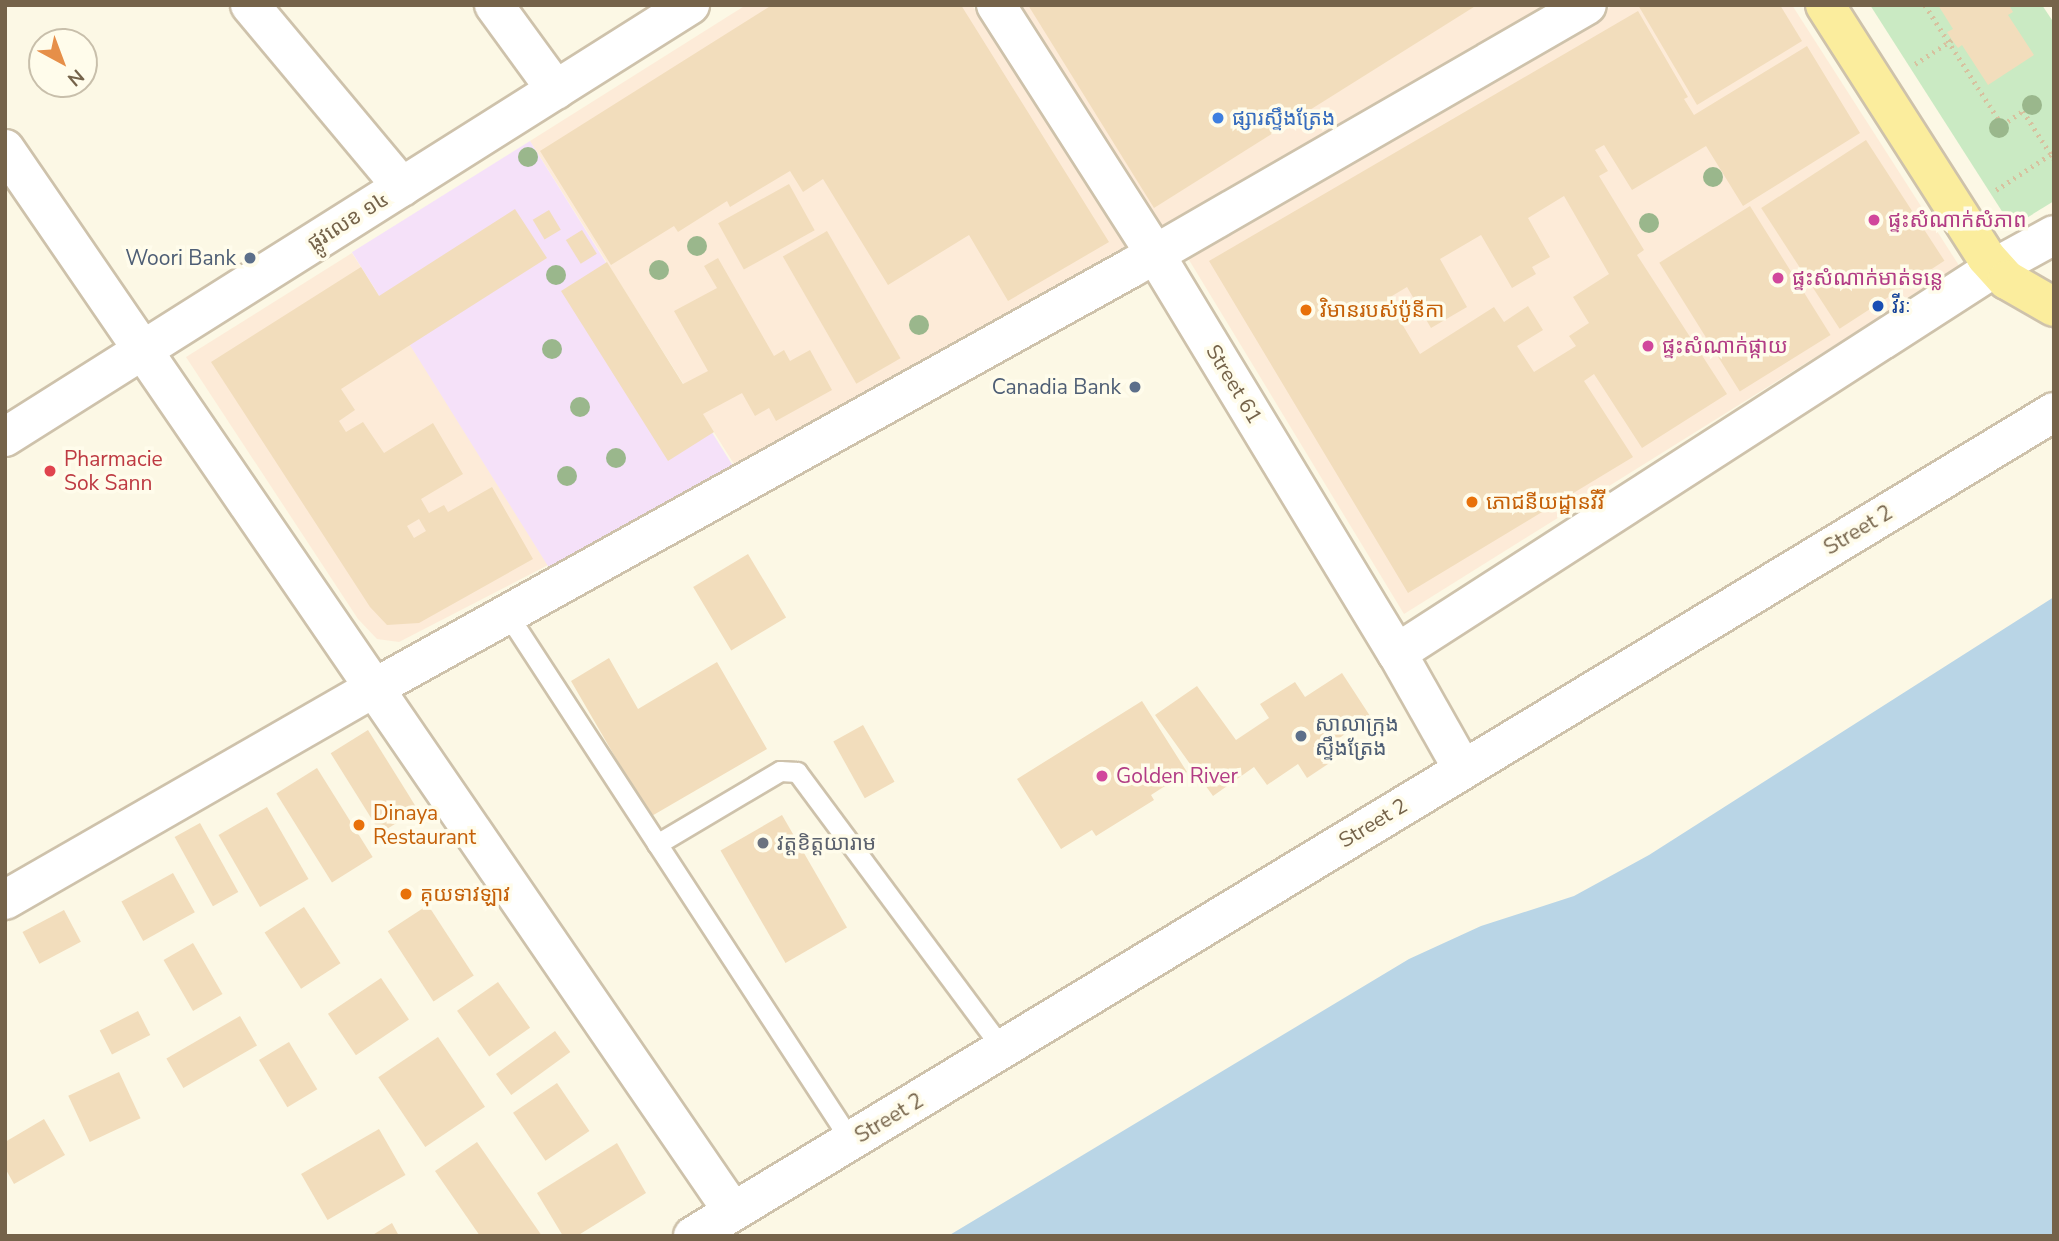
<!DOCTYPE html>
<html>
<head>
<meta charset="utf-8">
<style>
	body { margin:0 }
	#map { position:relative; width:2059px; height:1241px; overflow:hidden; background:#fcf8e5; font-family:"Nunito Sans","Noto Sans Khmer",sans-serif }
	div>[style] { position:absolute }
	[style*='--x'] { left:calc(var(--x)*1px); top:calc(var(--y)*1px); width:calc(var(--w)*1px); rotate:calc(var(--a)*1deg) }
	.commercial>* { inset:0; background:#fdebd8 }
	.education>* { inset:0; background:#f5e1f9; transform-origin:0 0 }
	.green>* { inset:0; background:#caeac3 }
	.water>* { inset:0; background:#b9d5e6 }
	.building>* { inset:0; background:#f2ddbc; transform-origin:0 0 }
	.path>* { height:4.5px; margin-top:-2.25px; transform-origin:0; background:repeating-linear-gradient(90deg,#d7c19f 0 2px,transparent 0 7px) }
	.roads { filter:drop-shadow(2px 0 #cec2ab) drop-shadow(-2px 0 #cec2ab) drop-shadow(0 2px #cec2ab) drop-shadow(0 -2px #cec2ab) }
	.lane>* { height:19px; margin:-9.5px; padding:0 9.5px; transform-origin:9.5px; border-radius:9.5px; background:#fff }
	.street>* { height:38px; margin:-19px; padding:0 19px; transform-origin:19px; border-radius:19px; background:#fff }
	.secondary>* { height:38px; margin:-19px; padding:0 19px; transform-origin:19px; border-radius:19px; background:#fff }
	.primary>* { height:38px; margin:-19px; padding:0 19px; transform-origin:19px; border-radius:19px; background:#fbed9d }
	.trees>* { width:20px; height:20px; margin:-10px; border-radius:50%; background:#9ab78c }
	.dots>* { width:19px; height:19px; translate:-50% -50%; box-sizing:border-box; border:4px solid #fffceb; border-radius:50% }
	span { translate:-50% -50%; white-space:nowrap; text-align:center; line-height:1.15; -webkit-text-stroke:7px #fffceb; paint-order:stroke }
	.shop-label { font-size:21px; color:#366cbe }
	.left { translate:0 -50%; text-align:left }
	.hotel-label { font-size:21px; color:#b23c85 }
	.street-label { font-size:21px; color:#75634a }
	.service-label { font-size:21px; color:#4e5e75 }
	.right { translate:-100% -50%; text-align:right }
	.transit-label { font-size:21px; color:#164399 }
	.food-label { font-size:21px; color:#c56008 }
	.health-label { font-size:21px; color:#be3a42 }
	.worship-label { font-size:21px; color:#5b616d }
	.frame { position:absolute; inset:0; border:7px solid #75634a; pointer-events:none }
	.north { position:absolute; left:28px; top:28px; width:70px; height:70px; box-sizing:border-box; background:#fffceb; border:2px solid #c8bfab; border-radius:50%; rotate:139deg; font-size:19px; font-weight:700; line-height:28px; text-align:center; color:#75634a }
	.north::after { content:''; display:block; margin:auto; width:24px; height:32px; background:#e68f49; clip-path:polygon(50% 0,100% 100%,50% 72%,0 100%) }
</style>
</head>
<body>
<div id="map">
	<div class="commercial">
		<div style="clip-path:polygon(746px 5px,972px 5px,1126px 246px,734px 464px,530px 141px)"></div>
		<div style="clip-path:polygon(1011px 5px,1556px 5px,1152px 231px)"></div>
		<div style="clip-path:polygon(1614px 5px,1792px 5px,1960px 267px,1404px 614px,1186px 255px)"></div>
		<div style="clip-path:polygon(352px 253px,550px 564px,399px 642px,377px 639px,358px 619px,186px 357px)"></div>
	</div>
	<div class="education">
		<div style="left:530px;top:141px;width:382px;height:210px;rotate:58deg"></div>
	</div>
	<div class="green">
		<div style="clip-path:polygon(1870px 5px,2042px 5px,2054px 23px,2054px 201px,2012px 227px)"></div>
	</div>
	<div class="water">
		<div style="clip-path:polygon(2054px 597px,2054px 1236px,948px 1236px,1409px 959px,1481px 926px,1574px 896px,1649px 855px)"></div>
	</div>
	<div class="building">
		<div style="clip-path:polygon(772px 5px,961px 5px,1109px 242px,1008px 301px,969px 235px,888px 285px,823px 179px,803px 192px,790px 171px,730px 207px,727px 201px,678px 232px,674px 226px,611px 265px,540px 151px)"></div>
		<div style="clip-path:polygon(1028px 5px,1477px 5px,1154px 208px)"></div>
		<div style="clip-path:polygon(1638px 5px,1780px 5px,1802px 41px,1697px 105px)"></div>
		<div style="clip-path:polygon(1938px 5px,2009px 5px,2013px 12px,2008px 15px,2034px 55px,1988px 85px,1962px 45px,1958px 48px,1952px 40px,1947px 32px,1953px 29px)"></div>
		<div style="clip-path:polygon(evenodd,1638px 11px,1688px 97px,1684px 99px,1694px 115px,1807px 46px,1860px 133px,1743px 206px,1706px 146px,1632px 190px,1604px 145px,1595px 150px,1608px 171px,1599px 176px,1644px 250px,1637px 255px,1727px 394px,1642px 448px,1594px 374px,1584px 381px,1633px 457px,1408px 593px,1209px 261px,1638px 11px,1564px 196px,1609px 274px,1573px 297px,1589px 323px,1569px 336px,1576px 346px,1534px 372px,1517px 346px,1543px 330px,1528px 306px,1504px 322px,1494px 307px,1420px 354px,1387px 299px,1407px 287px,1431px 328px,1467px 307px,1440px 259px,1481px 235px,1512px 288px,1536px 274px,1532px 267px,1550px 257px,1528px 218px,1564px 196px)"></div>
		<div style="left:1866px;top:140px;width:144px;height:125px;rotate:57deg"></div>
		<div style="left:789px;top:184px;width:53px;height:81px;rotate:61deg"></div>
		<div style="left:1750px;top:206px;width:152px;height:107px;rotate:58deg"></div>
		<div style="clip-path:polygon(evenodd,515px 209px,547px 258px,341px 389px,355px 410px,339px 421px,346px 432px,363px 422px,384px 453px,433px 423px,463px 474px,421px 499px,429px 513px,444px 505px,448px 512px,492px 487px,533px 559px,419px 623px,387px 625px,370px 607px,211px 362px,361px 267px,379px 296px,515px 209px,419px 519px,426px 531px,414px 538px,407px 526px,419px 519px)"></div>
		<div style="left:549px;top:210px;width:23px;height:19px;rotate:59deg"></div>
		<div style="left:582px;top:230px;width:28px;height:19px;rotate:58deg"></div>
		<div style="left:827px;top:231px;width:147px;height:51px;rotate:60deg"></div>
		<div style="clip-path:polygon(718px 258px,774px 356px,784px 350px,790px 361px,810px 350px,832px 390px,776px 421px,769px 408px,755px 416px,742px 393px,703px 414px,714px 432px,668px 461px,561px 291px,607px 262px,683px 384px,708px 371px,674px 311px,717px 288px,704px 266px)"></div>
		<div style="left:748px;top:554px;width:74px;height:64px;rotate:59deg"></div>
		<div style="clip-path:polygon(609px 658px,638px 709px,717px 662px,767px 749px,650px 817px,571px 681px)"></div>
		<div style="clip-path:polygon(1342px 673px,1370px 716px,1338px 739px,1346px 752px,1307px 778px,1298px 764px,1267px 785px,1254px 767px,1213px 796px,1155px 715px,1197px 686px,1236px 740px,1269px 718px,1260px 704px,1295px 682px,1305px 697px)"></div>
		<div style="clip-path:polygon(1142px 701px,1187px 772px,1151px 795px,1154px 800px,1096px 836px,1092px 830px,1061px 849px,1017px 779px)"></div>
		<div style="left:863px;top:725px;width:65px;height:34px;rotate:61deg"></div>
		<div style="left:368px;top:730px;width:94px;height:44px;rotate:58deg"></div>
		<div style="left:317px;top:768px;width:105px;height:48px;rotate:58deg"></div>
		<div style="left:267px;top:807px;width:83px;height:56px;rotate:60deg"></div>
		<div style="left:782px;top:815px;width:130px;height:71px;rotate:60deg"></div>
		<div style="left:200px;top:823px;width:79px;height:29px;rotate:61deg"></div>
		<div style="left:173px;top:873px;width:45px;height:59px;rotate:61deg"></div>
		<div style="left:428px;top:905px;width:84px;height:48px;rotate:57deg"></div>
		<div style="left:304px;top:907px;width:67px;height:47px;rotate:57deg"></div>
		<div style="left:64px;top:910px;width:36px;height:47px;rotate:62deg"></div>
		<div style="left:193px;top:943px;width:59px;height:34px;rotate:60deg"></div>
		<div style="left:381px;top:978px;width:50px;height:64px;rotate:56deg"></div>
		<div style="left:498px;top:982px;width:56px;height:50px;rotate:55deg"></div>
		<div style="left:138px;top:1011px;width:27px;height:43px;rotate:63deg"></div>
		<div style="left:240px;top:1016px;width:34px;height:85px;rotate:60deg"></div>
		<div style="left:555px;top:1031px;width:26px;height:73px;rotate:54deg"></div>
		<div style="left:438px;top:1037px;width:84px;height:72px;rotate:56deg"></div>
		<div style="left:289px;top:1042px;width:55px;height:35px;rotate:59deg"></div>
		<div style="left:119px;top:1072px;width:51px;height:56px;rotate:65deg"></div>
		<div style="left:557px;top:1083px;width:58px;height:53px;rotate:56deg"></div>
		<div style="clip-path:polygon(44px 1119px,65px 1155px,14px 1184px,5px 1168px,5px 1142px)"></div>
		<div style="left:379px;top:1129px;width:53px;height:90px;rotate:60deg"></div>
		<div style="clip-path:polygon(477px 1142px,542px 1236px,480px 1236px,435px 1171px)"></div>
		<div style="clip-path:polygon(617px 1143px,646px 1193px,577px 1236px,563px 1236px,537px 1193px)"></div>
		<div style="clip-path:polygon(392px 1223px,399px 1236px,371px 1236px)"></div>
	</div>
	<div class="path">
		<div style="--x:1925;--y:5;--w:143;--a:57.3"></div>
		<div style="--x:2002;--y:125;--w:25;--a:-34"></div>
		<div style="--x:2023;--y:111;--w:57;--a:57.1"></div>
		<div style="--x:1915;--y:64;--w:44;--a:-33"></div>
		<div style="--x:1996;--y:190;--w:69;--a:-33.2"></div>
	</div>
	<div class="roads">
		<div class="lane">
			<div style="--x:508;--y:615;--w:628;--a:56.89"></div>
			<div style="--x:657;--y:844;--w:143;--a:-30.7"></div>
			<div style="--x:780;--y:771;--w:17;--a:3"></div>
			<div style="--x:797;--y:772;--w:345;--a:53.4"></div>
		</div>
		<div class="street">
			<div style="--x:250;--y:5;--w:237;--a:50.1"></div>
			<div style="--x:494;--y:5;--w:105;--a:53.9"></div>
			<div style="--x:1397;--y:653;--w:132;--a:60.5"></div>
			<div style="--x:5;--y:900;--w:428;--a:-29.9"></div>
			<div style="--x:376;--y:687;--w:863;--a:-29.03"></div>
			<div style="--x:1131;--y:268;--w:526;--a:-29.97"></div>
		</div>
		<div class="secondary">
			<div style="--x:996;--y:5;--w:295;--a:57.4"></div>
			<div style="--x:1155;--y:254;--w:467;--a:58.8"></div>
			<div style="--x:1397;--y:653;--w:710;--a:-32.82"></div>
			<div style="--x:1994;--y:268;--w:68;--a:-28.8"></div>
			<div style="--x:5;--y:149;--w:1288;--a:55.59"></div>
			<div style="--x:5;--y:437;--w:810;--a:-32.24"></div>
			<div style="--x:693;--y:1236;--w:1591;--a:-31.19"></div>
		</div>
		<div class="primary">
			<div style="--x:1825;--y:5;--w:299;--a:57.4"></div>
			<div style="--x:1986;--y:257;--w:31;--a:48"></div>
			<div style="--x:2007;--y:280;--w:54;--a:29.9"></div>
		</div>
	</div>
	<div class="trees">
		<div style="left:2032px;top:105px"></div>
		<div style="left:1999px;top:128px"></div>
		<div style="left:528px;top:157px"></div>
		<div style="left:1713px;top:177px"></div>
		<div style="left:1649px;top:223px"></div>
		<div style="left:697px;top:246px"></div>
		<div style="left:659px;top:270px"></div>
		<div style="left:556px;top:275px"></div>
		<div style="left:919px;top:325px"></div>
		<div style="left:552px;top:349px"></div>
		<div style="left:580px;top:407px"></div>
		<div style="left:616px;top:458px"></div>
		<div style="left:567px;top:476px"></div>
	</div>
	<div class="dots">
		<div style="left:1218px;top:118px;background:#3f7fe0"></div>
		<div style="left:1874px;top:220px;background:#d1479c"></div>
		<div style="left:250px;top:258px;background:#5c6f8a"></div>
		<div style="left:1778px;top:278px;background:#d1479c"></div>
		<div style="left:1878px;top:306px;background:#1a4fb4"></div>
		<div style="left:1306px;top:310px;background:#e8710a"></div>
		<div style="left:1648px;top:346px;background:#d1479c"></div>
		<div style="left:1135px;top:387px;background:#5c6f8a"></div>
		<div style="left:50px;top:471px;background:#e0444e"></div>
		<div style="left:1472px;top:502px;background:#e8710a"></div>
		<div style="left:1301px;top:736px;background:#5c6f8a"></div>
		<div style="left:1102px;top:776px;background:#d1479c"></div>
		<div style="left:359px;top:825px;background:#e8710a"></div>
		<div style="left:763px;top:843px;background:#6b7280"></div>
		<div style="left:406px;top:894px;background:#e8710a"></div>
	</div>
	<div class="shop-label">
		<span class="left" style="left:1232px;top:118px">ផ្សារស្ទឹងត្រែង</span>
	</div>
	<div class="hotel-label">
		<span class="left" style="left:1888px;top:220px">ផ្ទះសំណាក់សំភាព</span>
		<span class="left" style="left:1792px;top:278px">ផ្ទះសំណាក់មាត់ទន្លេ</span>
		<span class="left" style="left:1662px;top:346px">ផ្ទះសំណាក់ផ្កាយ</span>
		<span class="left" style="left:1116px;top:776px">Golden River</span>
	</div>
	<div class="street-label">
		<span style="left:348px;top:221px;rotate:-32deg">ផ្លូវលេខ ១៤</span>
		<span style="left:1234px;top:384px;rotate:59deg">Street 61</span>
		<span style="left:1858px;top:530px;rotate:-31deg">Street 2</span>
		<span style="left:1373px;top:823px;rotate:-31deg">Street 2</span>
		<span style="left:889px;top:1118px;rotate:-31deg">Street 2</span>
	</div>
	<div class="service-label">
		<span class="right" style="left:236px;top:258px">Woori Bank</span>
		<span class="right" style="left:1121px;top:387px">Canadia Bank</span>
		<span class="left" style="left:1315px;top:736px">សាលាក្រុង<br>ស្ទឹងត្រែង</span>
	</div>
	<div class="transit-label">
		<span class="left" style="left:1892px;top:306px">វីរៈ</span>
	</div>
	<div class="food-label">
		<span class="left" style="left:1320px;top:310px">វិមានរបស់ប៉ូនីកា</span>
		<span class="left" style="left:1486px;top:502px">ភោជនីយដ្ឋានវីវី</span>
		<span class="left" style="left:373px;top:825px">Dinaya<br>Restaurant</span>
		<span class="left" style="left:420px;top:894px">គុយទាវឡាវ</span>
	</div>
	<div class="health-label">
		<span class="left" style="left:64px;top:471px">Pharmacie<br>Sok Sann</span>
	</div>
	<div class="worship-label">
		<span class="left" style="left:777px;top:843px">វត្តខិត្តយារាម</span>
	</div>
	<div class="frame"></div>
	<div class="north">N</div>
</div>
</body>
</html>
